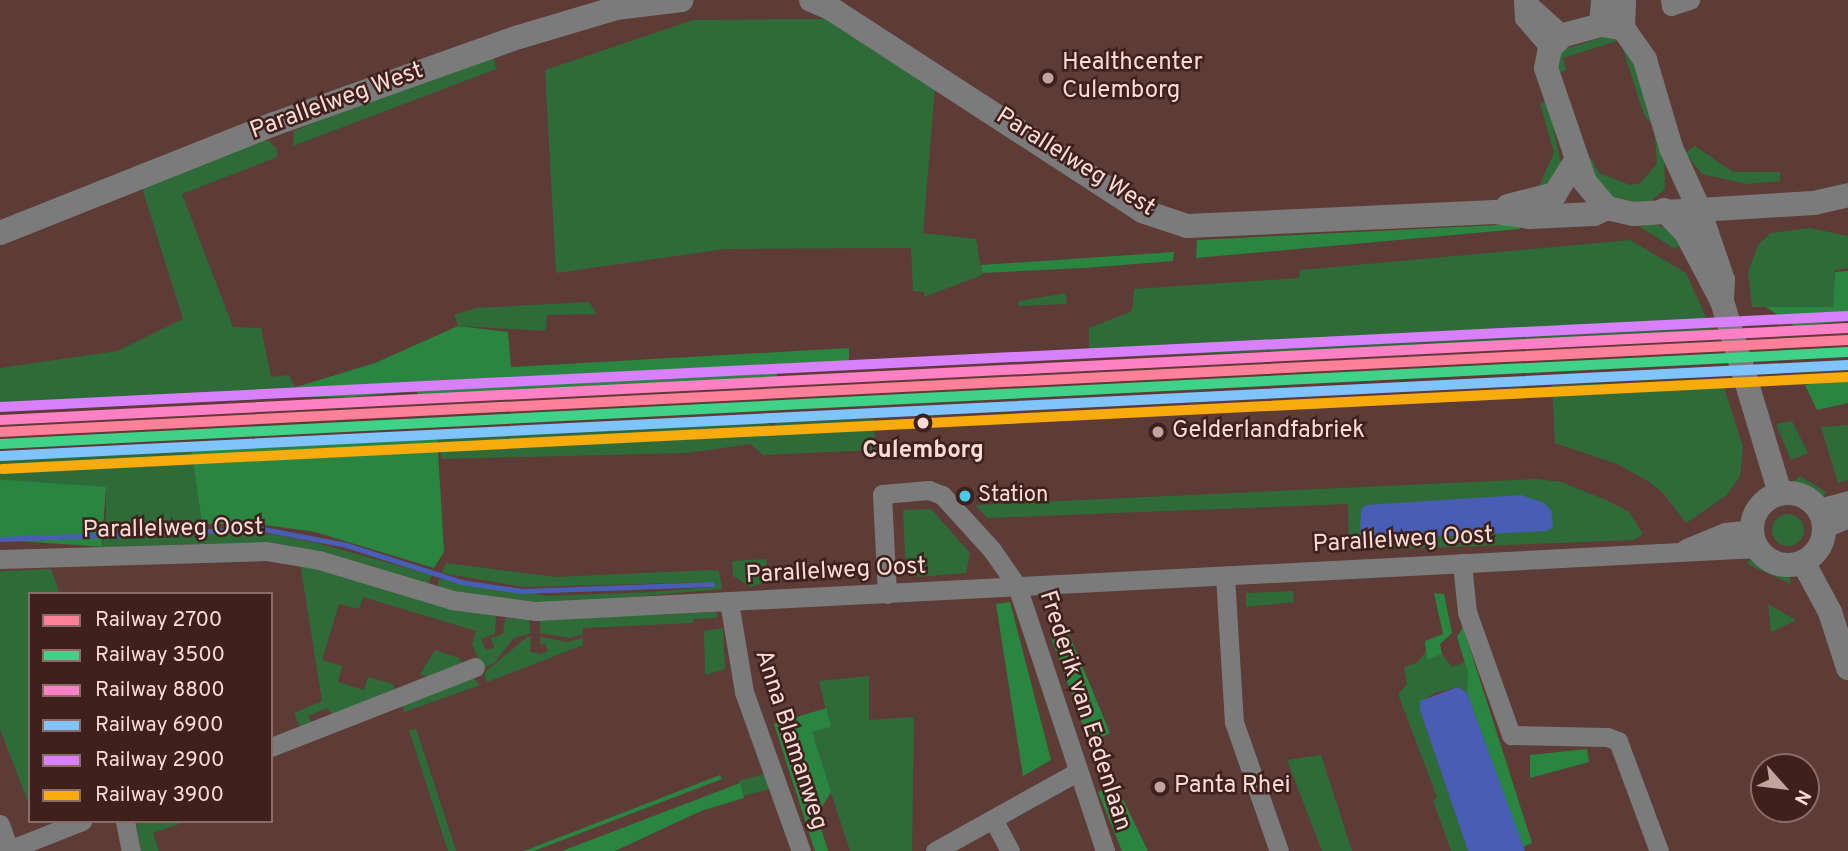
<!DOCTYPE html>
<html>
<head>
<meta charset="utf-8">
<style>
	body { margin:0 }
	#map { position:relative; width:1848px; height:851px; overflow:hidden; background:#5d3b36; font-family:Overpass,sans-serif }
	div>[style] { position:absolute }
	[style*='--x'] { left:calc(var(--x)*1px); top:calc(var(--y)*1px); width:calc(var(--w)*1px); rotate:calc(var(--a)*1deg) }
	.green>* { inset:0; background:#2f6b39; transform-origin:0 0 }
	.round { border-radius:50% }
	.forest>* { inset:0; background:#298540; transform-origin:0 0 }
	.water>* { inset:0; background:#475eb4 }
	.stream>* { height:5px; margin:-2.5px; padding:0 2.5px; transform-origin:2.5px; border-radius:2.5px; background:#475eb4 }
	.minor>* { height:19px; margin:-9.5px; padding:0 9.5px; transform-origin:9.5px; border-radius:9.5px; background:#7c7b7b }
	.tertiary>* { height:24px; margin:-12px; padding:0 12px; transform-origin:12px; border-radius:12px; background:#7c7b7b }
	.tertiary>.ring { margin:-12px; padding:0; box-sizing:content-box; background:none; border:24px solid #7c7b7b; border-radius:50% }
	.rail-1>* { height:10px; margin:-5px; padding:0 5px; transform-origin:5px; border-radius:5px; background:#ff8098 }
	.rail-2>* { height:10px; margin:-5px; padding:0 5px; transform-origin:5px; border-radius:5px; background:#40d288 }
	.rail-3>* { height:10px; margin:-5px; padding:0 5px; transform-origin:5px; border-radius:5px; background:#ff80c5 }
	.rail-4>* { height:10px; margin:-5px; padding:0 5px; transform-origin:5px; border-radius:5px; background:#80c4ff }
	.rail-5>* { height:10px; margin:-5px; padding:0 5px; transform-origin:5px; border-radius:5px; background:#d880ff }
	.rail-6>* { height:10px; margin:-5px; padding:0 5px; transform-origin:5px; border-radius:5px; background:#f8ab0d }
	.dots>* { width:19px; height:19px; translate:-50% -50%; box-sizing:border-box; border:4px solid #3e211d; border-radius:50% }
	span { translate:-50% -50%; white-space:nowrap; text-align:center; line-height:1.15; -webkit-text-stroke:5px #3e211d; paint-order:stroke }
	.bus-label { font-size:22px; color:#fadbd6 }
	.left { translate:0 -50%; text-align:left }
	.poi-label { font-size:24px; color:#fadbd6 }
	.street-label { font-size:24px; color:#fadbd6 }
	.stop-label { font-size:24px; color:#fadbd6; font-weight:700 }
	.legend { position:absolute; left:28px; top:592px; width:245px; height:231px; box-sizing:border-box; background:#3e211d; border:2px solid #896b67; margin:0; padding:9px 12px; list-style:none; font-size:21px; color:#fadbd6 }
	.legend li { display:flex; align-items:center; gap:14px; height:35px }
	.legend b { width:35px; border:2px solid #896b67 }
	.north { position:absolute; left:1750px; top:753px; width:70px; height:70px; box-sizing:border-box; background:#3e211d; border:2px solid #896b67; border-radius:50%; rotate:118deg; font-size:19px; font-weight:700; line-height:28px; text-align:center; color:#fadbd6 }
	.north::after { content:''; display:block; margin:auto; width:24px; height:32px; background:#c3a39e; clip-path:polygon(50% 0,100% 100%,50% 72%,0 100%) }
</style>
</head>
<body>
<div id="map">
	<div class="green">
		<div style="clip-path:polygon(827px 19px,935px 88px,923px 233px,976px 239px,982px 275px,924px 297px,924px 292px,913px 291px,911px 248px,725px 249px,556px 273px,545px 70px,693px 20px)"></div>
		<div style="clip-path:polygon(1610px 35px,1628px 43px,1664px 151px,1665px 189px,1651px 201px,1630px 205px,1607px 198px,1585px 162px,1591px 158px,1599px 173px,1630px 185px,1641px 183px,1657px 163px,1654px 127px,1644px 115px,1620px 40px,1563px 58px,1566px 70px,1558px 73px,1560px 54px,1565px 49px)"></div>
		<div style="clip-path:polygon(494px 56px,496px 69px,293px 146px,294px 131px,417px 80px)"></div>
		<div style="clip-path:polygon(1548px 101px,1563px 173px,1548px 188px,1538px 188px,1554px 153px,1540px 103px)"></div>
		<div style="clip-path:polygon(259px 140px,269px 141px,277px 149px,277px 157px,182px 194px,233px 327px,261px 328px,271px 377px,289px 375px,295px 387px,263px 397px,0 409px,0 368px,117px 351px,183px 319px,142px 188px)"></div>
		<div style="clip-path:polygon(1695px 146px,1733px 172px,1780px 172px,1780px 181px,1747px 184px,1702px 174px,1685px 153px)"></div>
		<div style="clip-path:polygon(1639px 219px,1668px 229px,1684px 244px,1675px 249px,1637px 225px)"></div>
		<div style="clip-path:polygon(1810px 228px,1848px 236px,1848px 268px,1835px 270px,1833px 307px,1752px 307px,1748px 272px,1758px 245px,1771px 233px)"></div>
		<div style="clip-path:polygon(1630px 240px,1686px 273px,1716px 340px,1297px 358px,1296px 351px,1089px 357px,1089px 328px,1132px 311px,1134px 289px,1299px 278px,1300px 270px)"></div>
		<div style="clip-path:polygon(1066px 293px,1067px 304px,1018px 306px,1019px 301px)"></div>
		<div style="clip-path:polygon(589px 302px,597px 314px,547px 315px,546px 331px,458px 326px,454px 315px,476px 308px)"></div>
		<div style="clip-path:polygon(1722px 381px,1743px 447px,1740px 476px,1727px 495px,1686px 523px,1663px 493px,1648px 481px,1617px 464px,1555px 443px,1552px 385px)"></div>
		<div style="clip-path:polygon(756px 417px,775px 427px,775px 422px,874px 419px,875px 450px,763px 455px,751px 444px,687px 453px,442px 459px,437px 435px)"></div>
		<div style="clip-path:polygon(1792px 421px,1808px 453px,1791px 460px,1776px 424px)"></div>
		<div style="clip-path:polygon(1848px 425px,1848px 480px,1838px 483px,1821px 427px)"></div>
		<div style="clip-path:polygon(191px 447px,202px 524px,106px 530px,106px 488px,0 491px,0 454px)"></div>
		<div style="clip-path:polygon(1800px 476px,1826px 492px,1822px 499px,1791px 484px)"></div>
		<div style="clip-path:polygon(1537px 479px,1561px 482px,1606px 500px,1629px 512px,1643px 534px,1634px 540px,1349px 551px,1348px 504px,987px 518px,975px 505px)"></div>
		<div style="clip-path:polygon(931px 509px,970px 553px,966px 573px,918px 577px,905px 556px,903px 510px)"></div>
		<div class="round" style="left:1772px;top:514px;width:32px;height:32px"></div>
		<div style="clip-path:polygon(224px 532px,272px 534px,317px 543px,432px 575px,428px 585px,238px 543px,102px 547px,104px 538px)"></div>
		<div style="clip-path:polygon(1753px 554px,1789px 575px,1791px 584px,1747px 564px)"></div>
		<div style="clip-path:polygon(766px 559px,768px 581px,751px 587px,733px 576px,732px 561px)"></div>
		<div style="clip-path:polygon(300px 563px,496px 617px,495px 634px,481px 639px,486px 650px,494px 648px,491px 638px,503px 634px,505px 618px,529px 620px,531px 633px,514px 638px,495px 662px,483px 669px,472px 644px,476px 631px,363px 597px,359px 609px,339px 604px,322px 660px,342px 666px,338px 682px,364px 690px,368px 677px,393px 684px,395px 689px,332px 715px,328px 708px,308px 716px,311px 722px,300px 726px,294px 713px,322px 701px)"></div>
		<div style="clip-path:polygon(446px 563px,556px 577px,709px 570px,719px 571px,722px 589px,554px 604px,437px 590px,439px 579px,547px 596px,653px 592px,710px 587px,713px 582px,524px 587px,442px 573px)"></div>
		<div style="clip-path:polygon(51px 569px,60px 594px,30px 594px,30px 807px,0 729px,0 571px)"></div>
		<div style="clip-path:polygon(1293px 591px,1294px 602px,1246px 607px,1246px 593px)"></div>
		<div style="clip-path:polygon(1768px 604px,1796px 620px,1771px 632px)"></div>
		<div style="clip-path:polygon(717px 612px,717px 618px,693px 619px,693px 623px,583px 628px,583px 634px,570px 638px,540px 633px,540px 620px)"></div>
		<div style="clip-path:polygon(723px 628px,725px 669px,705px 675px,704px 631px)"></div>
		<div style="clip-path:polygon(527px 637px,531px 637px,530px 652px,541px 654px,548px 651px,545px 643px,540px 645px,540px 637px,567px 642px,583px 638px,583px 645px,487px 682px,484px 673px)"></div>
		<div style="clip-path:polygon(435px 650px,459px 658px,462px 663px,427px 677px,420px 674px)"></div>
		<div style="clip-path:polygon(1426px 651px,1427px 660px,1442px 654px,1452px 667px,1465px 662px,1468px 673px,1467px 693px,1458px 687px,1435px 693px,1421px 701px,1420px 710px,1468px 851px,1451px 851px,1433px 800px,1437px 797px,1398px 694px,1407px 684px,1404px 667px,1417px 663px)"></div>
		<div style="clip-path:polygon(471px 676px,480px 685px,404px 712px,403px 704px)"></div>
		<div style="clip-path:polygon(869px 676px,869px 720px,914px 717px,912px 851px,850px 851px,811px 732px,830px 727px,819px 681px)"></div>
		<div style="clip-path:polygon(416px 729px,453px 841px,456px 851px,448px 851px,445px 842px,409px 730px)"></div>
		<div style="clip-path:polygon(1321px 755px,1352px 851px,1322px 851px,1287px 760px)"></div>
		<div style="left:765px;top:774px;width:16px;height:27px;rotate:76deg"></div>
		<div style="clip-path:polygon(136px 821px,188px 821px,153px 833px,159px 851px,141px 851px)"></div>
	</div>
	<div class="forest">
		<div style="clip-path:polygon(1518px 224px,1520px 229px,1196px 258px,1197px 240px)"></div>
		<div style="clip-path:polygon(1174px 252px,1173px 261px,1085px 268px,982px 273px,981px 265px)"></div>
		<div style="clip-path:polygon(1848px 271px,1848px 321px,1794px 326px,1766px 307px,1833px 307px,1835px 272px)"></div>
		<div style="clip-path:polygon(458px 326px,508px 332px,511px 367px,849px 348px,849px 369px,777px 372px,777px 377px,423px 398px,415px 391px,352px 397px,263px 397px,375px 363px)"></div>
		<div style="clip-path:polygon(1848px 377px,1848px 403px,1817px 410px,1805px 385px)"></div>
		<div style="clip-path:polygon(437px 435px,444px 552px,434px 568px,315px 532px,258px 524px,202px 524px,191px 447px)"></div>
		<div style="left:106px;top:487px;width:60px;height:106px;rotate:94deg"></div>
		<div style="clip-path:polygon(1434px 593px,1444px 594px,1452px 633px,1440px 644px,1442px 654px,1427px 660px,1425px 641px,1443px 634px)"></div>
		<div style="clip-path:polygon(1010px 602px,1051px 760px,1023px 776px,996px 604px)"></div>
		<div style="clip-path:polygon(1463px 627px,1532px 843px,1523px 847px,1467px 693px,1468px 673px,1457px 637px)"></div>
		<div style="clip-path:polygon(1067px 629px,1110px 733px,1090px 744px,1051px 638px)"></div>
		<div style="clip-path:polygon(826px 708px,831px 727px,812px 732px,831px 792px,817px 815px,828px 851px,815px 851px,774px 724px)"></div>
		<div style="clip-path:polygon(1587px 749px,1589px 762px,1530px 778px,1530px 755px)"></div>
		<div style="clip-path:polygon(720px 775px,722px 779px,534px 851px,524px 851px)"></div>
		<div style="clip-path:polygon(740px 783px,744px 798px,701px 811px,615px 851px,562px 851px)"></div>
		<div style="clip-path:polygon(1115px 783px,1148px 851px,1122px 851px,1098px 792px)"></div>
	</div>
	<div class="water">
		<div style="clip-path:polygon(1521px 495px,1544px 503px,1551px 510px,1553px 527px,1547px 531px,1365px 540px,1360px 536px,1361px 510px,1366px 505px)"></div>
		<div style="clip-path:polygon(1458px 687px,1467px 693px,1525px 851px,1468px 851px,1420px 710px,1420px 701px)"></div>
	</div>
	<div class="stream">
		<div style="--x:0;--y:539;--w:263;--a:-2.2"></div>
		<div style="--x:263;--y:529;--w:85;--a:10.9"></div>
		<div style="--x:346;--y:545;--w:121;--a:17.8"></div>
		<div style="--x:461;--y:582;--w:62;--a:8.4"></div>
		<div style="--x:522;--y:591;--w:190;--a:-2.1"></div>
	</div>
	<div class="minor">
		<div style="--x:1523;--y:0;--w:18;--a:87"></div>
		<div style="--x:1524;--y:18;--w:40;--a:49"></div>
		<div style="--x:1524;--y:0;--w:52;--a:41.9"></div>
		<div style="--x:1670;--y:0;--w:6;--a:81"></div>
		<div style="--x:1671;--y:6;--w:20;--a:-18"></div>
		<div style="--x:1819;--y:508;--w:30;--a:-15"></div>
		<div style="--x:1825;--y:528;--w:25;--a:-23"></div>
		<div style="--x:1686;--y:548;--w:42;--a:-22.3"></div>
		<div style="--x:1725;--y:532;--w:27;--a:-6"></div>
		<div style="--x:0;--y:559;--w:266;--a:-1.7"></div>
		<div style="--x:266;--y:551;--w:54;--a:9.6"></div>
		<div style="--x:319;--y:560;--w:139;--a:16.7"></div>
		<div style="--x:452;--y:600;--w:85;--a:7.5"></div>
		<div style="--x:536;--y:611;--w:1223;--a:-2.95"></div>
		<div style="--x:1462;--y:563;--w:49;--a:84.2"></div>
		<div style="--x:1467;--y:612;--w:131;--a:70.3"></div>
		<div style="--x:1511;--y:735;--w:96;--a:1.2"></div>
		<div style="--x:1607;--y:737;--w:12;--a:20"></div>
		<div style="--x:1618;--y:741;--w:117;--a:69.6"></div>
		<div style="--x:1225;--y:576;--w:146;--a:86.5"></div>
		<div style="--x:1234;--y:722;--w:137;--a:70.8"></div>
		<div style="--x:887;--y:594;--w:100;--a:-92.9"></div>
		<div style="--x:882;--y:494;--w:47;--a:-4.9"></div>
		<div style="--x:929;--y:490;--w:14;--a:21"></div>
		<div style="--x:942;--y:495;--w:74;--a:47.7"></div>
		<div style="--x:992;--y:550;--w:44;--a:55.2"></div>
		<div style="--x:1017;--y:586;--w:279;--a:71.6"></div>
		<div style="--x:729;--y:602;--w:91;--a:80.5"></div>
		<div style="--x:744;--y:692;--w:169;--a:70.3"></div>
		<div style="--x:271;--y:747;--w:219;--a:-21.4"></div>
		<div style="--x:993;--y:819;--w:36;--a:62"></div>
		<div style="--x:125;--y:821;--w:31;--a:79"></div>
		<div style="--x:0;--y:824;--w:28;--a:71"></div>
		<div style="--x:6;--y:851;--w:82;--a:-21.5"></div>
		<div style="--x:935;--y:851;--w:162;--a:-29.1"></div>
	</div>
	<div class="tertiary">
		<div style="--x:811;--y:0;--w:21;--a:23"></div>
		<div style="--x:830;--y:8;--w:372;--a:33"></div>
		<div style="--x:1142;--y:211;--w:47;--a:18.4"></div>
		<div style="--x:1187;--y:226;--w:308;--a:-2.6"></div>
		<div style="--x:1495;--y:212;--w:35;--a:8"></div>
		<div style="--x:1530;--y:217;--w:64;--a:-2.7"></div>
		<div style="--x:1594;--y:214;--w:14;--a:-25"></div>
		<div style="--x:1624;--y:0;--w:28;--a:92"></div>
		<div style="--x:1623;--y:28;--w:39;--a:55"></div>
		<div style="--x:1645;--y:60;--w:92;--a:73.5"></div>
		<div style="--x:1671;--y:148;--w:65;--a:65.4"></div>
		<div style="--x:1698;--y:207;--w:77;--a:71.1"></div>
		<div style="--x:1723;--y:280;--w:21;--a:93"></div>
		<div style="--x:1601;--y:25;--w:25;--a:-85"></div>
		<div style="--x:1623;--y:28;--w:22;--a:-172"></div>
		<div style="--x:1601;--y:25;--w:39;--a:165"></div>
		<div style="--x:1563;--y:35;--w:18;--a:135"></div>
		<div style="--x:1550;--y:48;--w:20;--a:101"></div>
		<div style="--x:1546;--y:68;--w:120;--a:71.1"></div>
		<div style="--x:1585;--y:182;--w:34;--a:50"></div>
		<div style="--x:1607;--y:208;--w:27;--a:13"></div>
		<div style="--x:1633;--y:214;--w:181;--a:-3.5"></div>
		<div style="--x:1814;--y:203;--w:35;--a:-13"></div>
		<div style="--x:1508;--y:206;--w:49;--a:-14.3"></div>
		<div style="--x:1555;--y:194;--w:39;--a:-58"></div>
		<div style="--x:1664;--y:210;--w:32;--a:46"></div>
		<div style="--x:1686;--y:233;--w:77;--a:62.1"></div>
		<div style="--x:1722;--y:301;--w:201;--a:73.2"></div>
		<div style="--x:0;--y:233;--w:295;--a:-21.7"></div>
		<div style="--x:274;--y:124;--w:260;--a:-19.6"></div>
		<div style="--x:519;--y:37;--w:101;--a:-16.6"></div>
		<div style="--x:616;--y:8;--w:66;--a:-6.9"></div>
		<div class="ring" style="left:1752px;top:493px;width:48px;height:48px"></div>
		<div style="--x:1803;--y:562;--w:57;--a:61.6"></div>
		<div style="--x:1830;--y:612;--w:59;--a:72.2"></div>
	</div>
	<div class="rail-1">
		<div style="--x:0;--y:432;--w:1850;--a:-2.85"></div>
	</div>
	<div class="rail-2">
		<div style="--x:1;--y:444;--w:1849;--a:-2.85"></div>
	</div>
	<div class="rail-3">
		<div style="--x:0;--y:420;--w:1849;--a:-2.85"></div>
	</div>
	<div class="rail-4">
		<div style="--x:1;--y:456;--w:1849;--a:-2.82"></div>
	</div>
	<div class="rail-5">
		<div style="--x:0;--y:407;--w:1849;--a:-2.82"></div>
	</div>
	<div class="rail-6">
		<div style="--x:2;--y:469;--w:1848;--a:-2.85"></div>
	</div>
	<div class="dots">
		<div style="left:1048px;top:78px;background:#c3a39e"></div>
		<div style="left:923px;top:423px;background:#fadbd6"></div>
		<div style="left:1158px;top:432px;background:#c3a39e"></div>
		<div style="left:965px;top:496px;background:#46cce9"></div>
		<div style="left:1160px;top:787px;background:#c3a39e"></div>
	</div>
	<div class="bus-label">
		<span class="left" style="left:978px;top:496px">Station</span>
	</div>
	<div class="poi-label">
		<span class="left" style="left:1062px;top:78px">Healthcenter<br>Culemborg</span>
		<span class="left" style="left:1172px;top:432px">Gelderlandfabriek</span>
		<span class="left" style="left:1174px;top:787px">Panta Rhei</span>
	</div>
	<div class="street-label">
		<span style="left:337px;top:102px;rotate:-20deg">Parallelweg West</span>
		<span style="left:1075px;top:163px;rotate:32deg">Parallelweg West</span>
		<span style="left:173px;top:530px;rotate:-1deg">Parallelweg Oost</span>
		<span style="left:1403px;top:541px;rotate:-3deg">Parallelweg Oost</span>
		<span style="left:836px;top:572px;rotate:-3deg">Parallelweg Oost</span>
		<span style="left:1084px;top:711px;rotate:72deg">Frederik van Eedenlaan</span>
		<span style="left:790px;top:740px;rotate:72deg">Anna Blamanweg</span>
	</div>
	<div class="stop-label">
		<span style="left:923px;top:452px">Culemborg</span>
	</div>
	<ul class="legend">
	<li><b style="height:9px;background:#ff8098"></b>Railway 2700</li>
	<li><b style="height:9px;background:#40d288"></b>Railway 3500</li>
	<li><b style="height:9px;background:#ff80c5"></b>Railway 8800</li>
	<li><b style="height:9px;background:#80c4ff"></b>Railway 6900</li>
	<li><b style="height:9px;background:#d880ff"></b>Railway 2900</li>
	<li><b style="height:9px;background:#f8ab0d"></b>Railway 3900</li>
	</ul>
	<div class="north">N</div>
</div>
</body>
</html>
